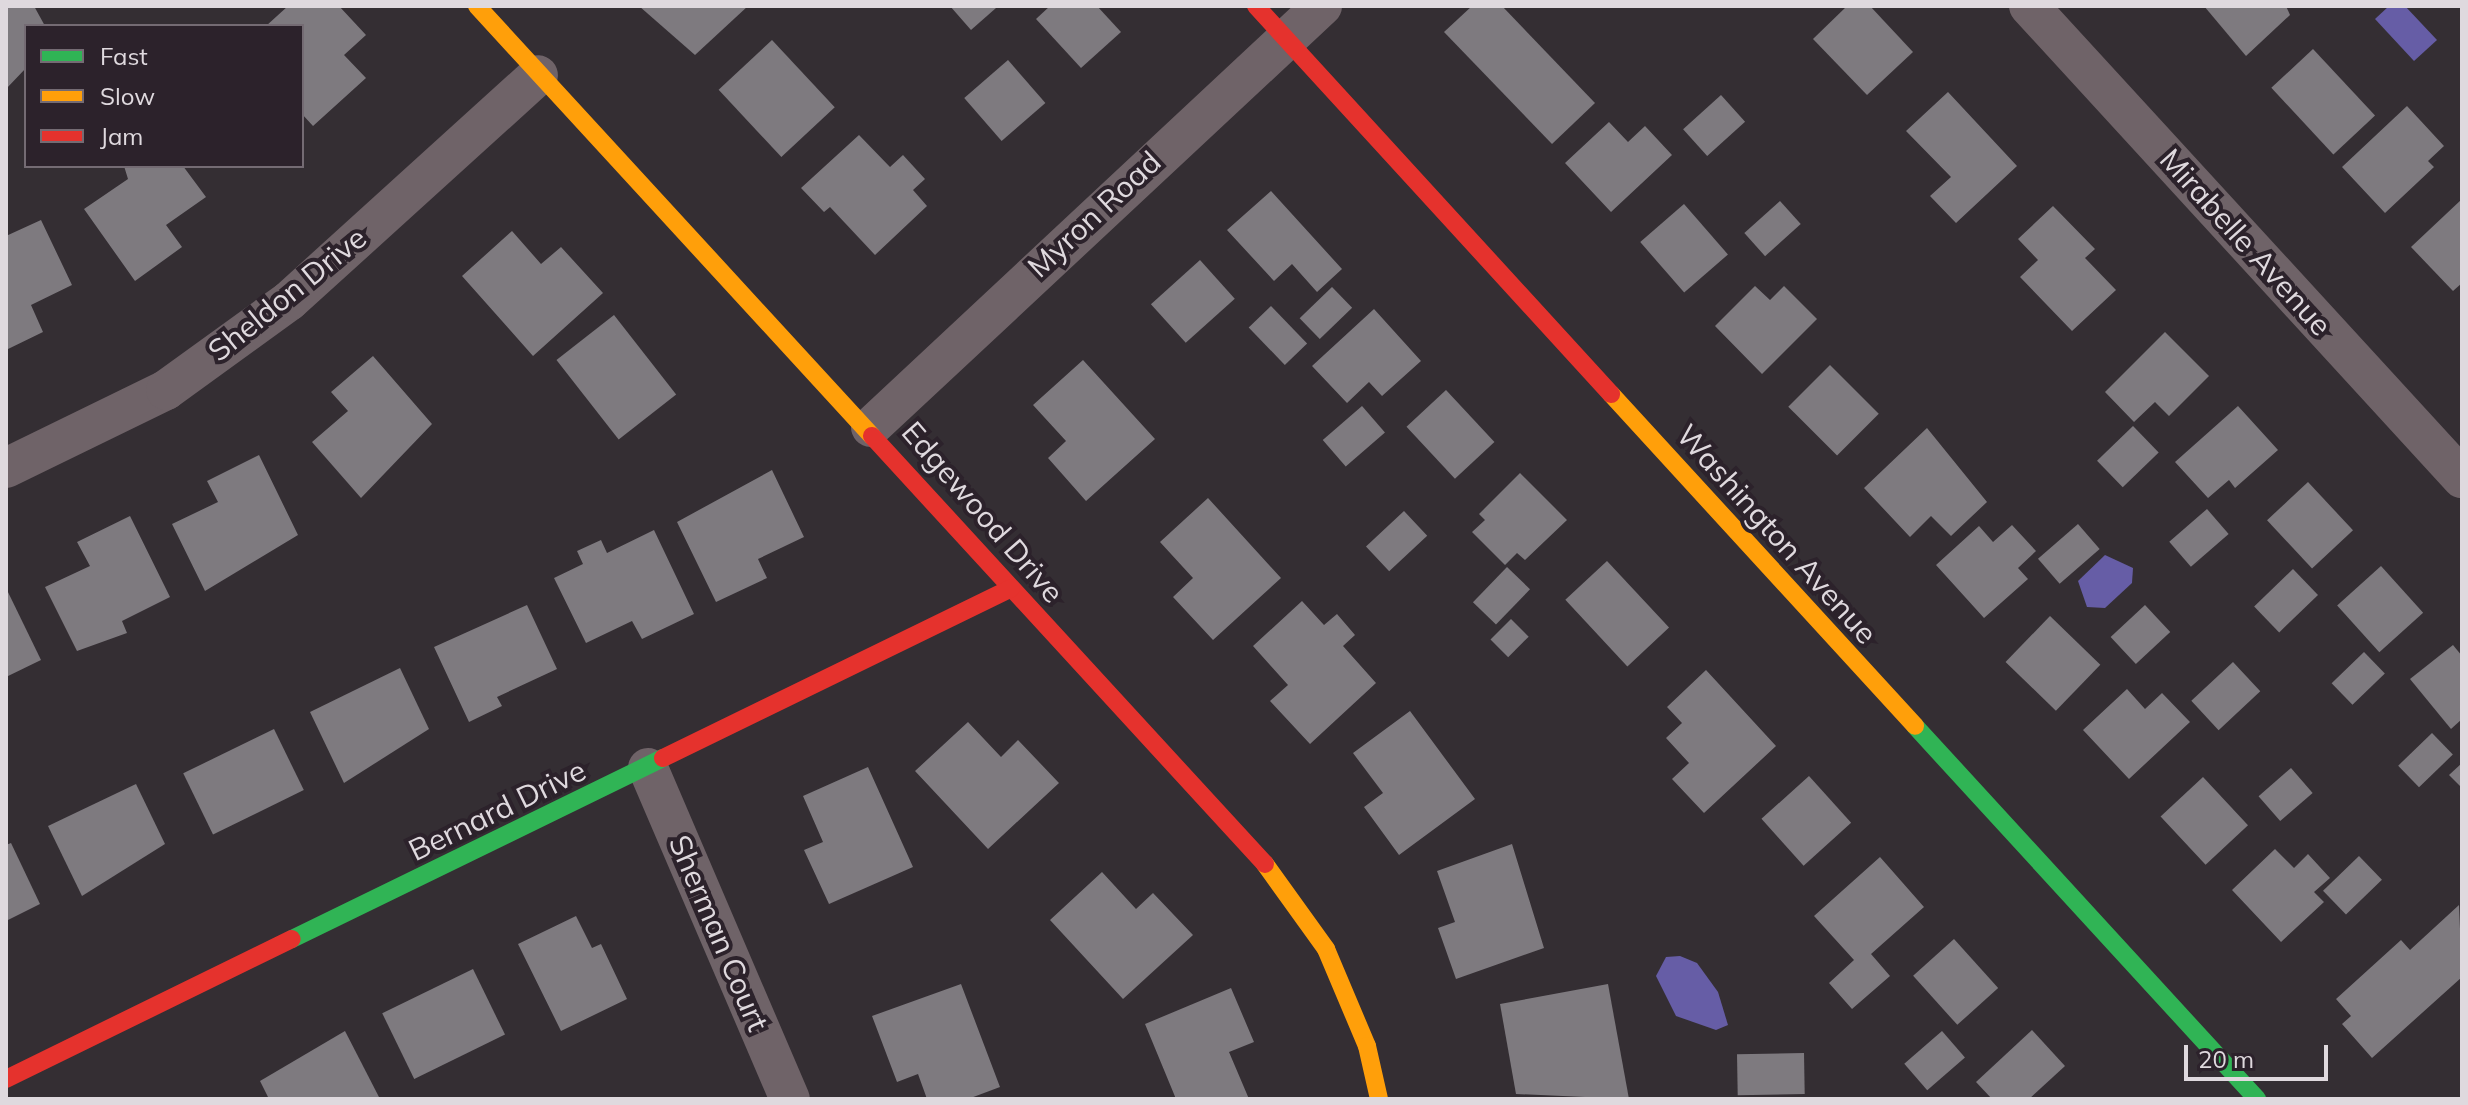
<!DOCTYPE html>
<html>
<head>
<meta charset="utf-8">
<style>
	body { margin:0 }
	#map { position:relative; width:2468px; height:1105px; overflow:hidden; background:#342e33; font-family:Mulish,sans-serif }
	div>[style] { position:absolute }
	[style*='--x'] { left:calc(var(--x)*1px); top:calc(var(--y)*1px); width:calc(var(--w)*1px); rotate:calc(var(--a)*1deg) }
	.water>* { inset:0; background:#665da6 }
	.building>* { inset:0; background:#7e7a7f; transform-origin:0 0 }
	.street>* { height:40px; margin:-20px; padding:0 20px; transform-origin:20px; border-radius:20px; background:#6f6368 }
	.fast>* { height:18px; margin:-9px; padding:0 9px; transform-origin:9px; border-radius:9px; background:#30b455 }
	.slow>* { height:18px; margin:-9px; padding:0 9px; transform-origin:9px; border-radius:9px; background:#ff9f0a }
	.jam>* { height:18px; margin:-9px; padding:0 9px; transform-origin:9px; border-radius:9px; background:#e5322d }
	span { translate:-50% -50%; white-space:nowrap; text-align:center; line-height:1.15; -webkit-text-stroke:8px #2c222b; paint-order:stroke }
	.street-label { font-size:30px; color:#dfd9de }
	.frame { position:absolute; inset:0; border:8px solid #dfd9de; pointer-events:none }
	.legend { position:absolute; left:24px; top:24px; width:280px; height:144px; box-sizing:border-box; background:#2c222b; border:2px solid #746b73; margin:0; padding:10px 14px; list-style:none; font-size:24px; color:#dfd9de }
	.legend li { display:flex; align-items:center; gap:16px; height:40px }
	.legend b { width:40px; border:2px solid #746b73 }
	.scale { position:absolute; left:2184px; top:1045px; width:144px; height:36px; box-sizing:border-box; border:4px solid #dfd9de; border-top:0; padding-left:10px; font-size:24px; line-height:28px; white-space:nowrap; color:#dfd9de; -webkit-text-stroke:6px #2c222b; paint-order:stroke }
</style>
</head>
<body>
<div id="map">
	<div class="water">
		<div style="clip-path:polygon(2389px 6px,2405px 6px,2437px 40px,2414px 61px,2375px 19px)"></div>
		<div style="clip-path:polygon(2105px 555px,2133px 568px,2132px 583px,2105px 608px,2087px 607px,2078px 581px)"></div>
		<div style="clip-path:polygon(1680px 956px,1697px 963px,1718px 992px,1728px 1025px,1716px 1030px,1676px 1016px,1656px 976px,1666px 957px)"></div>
	</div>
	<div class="building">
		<div style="clip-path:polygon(6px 6px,34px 6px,45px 26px,26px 26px,26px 68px,6px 89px)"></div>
		<div style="clip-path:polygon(288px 6px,339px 6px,366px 35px,344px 55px,366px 78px,313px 126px,302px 114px,302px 26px,266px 26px)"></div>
		<div style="clip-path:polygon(639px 6px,748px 6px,695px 55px)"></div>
		<div style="clip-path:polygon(950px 6px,994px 6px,996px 8px,971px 30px)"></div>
		<div style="clip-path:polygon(1050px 6px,1097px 6px,1121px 32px,1081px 68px,1036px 19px)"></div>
		<div style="clip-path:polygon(1472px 6px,1502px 6px,1595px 103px,1552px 144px,1444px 32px)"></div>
		<div style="clip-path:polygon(1847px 6px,1870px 6px,1913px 52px,1867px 95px,1813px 39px)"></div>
		<div style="clip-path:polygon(2204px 6px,2286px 6px,2290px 15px,2246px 56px)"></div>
		<div style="left:772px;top:40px;width:92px;height:73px;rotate:47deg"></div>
		<div style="left:2313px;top:49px;width:91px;height:57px;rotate:47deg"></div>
		<div style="left:1008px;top:60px;width:57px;height:58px;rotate:49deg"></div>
		<div style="clip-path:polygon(1948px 92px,2017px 166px,1956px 223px,1930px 196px,1951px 177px,1906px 131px)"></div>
		<div style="left:1721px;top:95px;width:36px;height:51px;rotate:48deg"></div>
		<div style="clip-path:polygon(2407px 106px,2444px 146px,2428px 161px,2434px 167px,2385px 213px,2342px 167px)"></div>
		<div style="clip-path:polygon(1609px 122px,1628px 142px,1645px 126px,1672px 155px,1611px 212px,1565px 163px)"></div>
		<div style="clip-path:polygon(859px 135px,890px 167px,903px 155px,925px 179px,913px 190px,927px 206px,875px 255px,830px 207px,824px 212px,801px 188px)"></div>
		<div style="clip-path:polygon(124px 166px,183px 166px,206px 197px,166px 225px,182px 247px,135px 281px,84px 209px,128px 179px)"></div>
		<div style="clip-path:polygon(1271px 191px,1342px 269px,1317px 292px,1292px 264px,1274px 281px,1227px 230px)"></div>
		<div style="clip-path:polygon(2462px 199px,2462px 283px,2453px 291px,2411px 247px)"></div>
		<div style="left:1780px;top:201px;width:31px;height:48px;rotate:48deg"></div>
		<div style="left:1684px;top:204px;width:67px;height:58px;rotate:49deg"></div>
		<div style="clip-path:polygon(2053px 206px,2095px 249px,2085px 258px,2116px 290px,2072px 331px,2020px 277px,2038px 260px,2018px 239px)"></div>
		<div style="clip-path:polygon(41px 220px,72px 285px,31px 305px,43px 332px,6px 350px,6px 236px)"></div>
		<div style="clip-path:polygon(512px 231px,541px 264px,561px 247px,603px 293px,533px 356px,462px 276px)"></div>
		<div style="left:1200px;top:260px;width:52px;height:66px;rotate:48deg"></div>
		<div style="clip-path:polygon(1755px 286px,1770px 300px,1784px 286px,1817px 319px,1762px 374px,1715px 326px)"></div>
		<div style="left:1332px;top:287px;width:29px;height:45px;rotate:46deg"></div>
		<div style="left:1271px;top:306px;width:52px;height:31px;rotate:46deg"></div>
		<div style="clip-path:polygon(1374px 309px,1421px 361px,1382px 396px,1369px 382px,1347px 403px,1312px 366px)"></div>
		<div style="left:614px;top:315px;width:101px;height:73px;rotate:52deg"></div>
		<div style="clip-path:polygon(2165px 332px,2209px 376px,2169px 416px,2155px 402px,2134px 422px,2105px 392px)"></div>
		<div style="clip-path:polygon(373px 356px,432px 424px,361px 498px,312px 442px,348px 411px,331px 392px)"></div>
		<div style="clip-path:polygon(1083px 360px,1155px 439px,1086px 501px,1048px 458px,1066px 441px,1033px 405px)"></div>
		<div style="left:1830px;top:365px;width:69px;height:59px;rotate:45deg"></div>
		<div style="left:1446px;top:390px;width:71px;height:54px;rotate:47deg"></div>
		<div style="left:1362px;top:406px;width:35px;height:52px;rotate:49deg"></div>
		<div style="clip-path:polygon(2238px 406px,2278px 450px,2235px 488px,2229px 480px,2208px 498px,2175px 462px)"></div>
		<div style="left:2133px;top:426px;width:37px;height:50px;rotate:46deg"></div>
		<div style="clip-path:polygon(1927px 428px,1987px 502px,1951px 536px,1931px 516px,1910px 537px,1864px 488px)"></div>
		<div style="clip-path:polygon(259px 455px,298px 535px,205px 591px,172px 524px,218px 502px,207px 481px)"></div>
		<div style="clip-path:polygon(772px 470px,804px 537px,758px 559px,767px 578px,716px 602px,677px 522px)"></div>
		<div style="clip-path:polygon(1520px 473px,1567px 520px,1525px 560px,1517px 553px,1505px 565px,1472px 532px,1485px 520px,1479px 514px)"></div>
		<div style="left:2308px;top:482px;width:66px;height:56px;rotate:47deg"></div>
		<div style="clip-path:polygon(1208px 498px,1281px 578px,1213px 640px,1173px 597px,1193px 578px,1160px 542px)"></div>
		<div style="left:2207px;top:509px;width:33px;height:50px;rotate:49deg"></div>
		<div style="left:1404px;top:511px;width:34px;height:52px;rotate:47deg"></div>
		<div style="clip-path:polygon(130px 516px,170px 597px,122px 621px,127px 633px,77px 651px,45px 587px,90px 566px,77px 542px)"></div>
		<div style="left:2078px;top:524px;width:33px;height:53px;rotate:49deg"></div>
		<div style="clip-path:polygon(2012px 525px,2036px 551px,2018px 568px,2028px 579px,1984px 618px,1936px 565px,1979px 526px,1993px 542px)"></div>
		<div style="clip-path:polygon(654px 530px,694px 614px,642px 639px,632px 621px,586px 643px,554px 578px,583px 564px,577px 551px,601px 540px,607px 553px)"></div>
		<div style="left:1607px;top:561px;width:91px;height:57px;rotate:47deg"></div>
		<div style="left:2381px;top:566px;width:63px;height:59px;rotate:48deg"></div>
		<div style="left:1507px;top:567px;width:32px;height:49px;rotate:44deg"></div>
		<div style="left:2293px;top:569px;width:36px;height:54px;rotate:46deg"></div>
		<div style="clip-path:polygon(6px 588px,41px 660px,6px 677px)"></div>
		<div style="clip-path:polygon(1302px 601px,1324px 625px,1337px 614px,1355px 635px,1343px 646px,1376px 683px,1310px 744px,1270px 701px,1288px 685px,1253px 646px)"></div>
		<div style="clip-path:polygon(527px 605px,557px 669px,497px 697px,502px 706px,469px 722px,434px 647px)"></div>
		<div style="left:2145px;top:605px;width:37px;height:47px;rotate:47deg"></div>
		<div style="left:2050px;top:616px;width:70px;height:64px;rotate:44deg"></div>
		<div style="left:1511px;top:619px;width:25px;height:29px;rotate:45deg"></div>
		<div style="clip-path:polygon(2453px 645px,2462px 656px,2462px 719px,2451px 729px,2410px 679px)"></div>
		<div style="left:2364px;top:652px;width:30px;height:45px;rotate:46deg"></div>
		<div style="left:2233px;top:662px;width:40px;height:57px;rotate:47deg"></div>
		<div style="clip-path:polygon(400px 668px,429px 729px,344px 783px,310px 712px)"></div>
		<div style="clip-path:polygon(1706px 670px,1776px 746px,1704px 813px,1672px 779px,1689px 763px,1666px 738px,1682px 723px,1667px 707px)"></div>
		<div style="clip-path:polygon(2127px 689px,2145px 709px,2162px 693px,2190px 722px,2129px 779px,2083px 730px)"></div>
		<div style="clip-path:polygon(1410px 711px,1475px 799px,1399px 855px,1364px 807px,1383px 793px,1353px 753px)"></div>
		<div style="clip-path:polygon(968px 722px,1001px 757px,1018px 740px,1059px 783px,988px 849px,915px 771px)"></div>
		<div style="left:274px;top:729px;width:68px;height:101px;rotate:64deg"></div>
		<div style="left:2432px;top:733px;width:30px;height:47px;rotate:46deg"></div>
		<div style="clip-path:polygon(2462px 763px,2462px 788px,2449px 775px)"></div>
		<div style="clip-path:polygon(868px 767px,913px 867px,829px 904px,804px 850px,823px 842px,803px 796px)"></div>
		<div style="left:2291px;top:768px;width:33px;height:43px;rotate:49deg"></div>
		<div style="left:1809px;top:776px;width:63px;height:64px;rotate:48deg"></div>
		<div style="left:2203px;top:777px;width:66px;height:58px;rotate:47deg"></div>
		<div style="clip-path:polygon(136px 784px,165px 844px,82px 896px,48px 826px)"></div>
		<div style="clip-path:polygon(11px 843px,40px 904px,6px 921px,6px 845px)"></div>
		<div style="clip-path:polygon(1512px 844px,1544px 948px,1456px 979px,1438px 928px,1455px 922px,1437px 871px)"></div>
		<div style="clip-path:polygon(2275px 849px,2294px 868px,2308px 854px,2330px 878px,2314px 892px,2324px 902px,2281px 942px,2232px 890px)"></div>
		<div style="left:2359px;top:856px;width:33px;height:50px;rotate:46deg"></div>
		<div style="clip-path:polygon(1880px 857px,1924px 907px,1871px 954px,1890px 976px,1852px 1009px,1829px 983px,1854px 960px,1814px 916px)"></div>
		<div style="clip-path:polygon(1102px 872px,1136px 909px,1153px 893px,1193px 935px,1123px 999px,1050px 920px)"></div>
		<div style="clip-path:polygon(2459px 905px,2462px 977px,2372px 1058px,2342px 1024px,2351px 1016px,2336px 999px,2401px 940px,2410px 950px)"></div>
		<div style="clip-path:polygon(576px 916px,592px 948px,601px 944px,627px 999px,561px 1031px,518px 944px)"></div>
		<div style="left:1954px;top:939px;width:66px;height:55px;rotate:48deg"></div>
		<div style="left:473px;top:969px;width:73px;height:101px;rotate:64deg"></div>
		<div style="clip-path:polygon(961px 984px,1000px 1087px,968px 1099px,927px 1099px,918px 1074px,897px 1082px,872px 1016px)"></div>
		<div style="clip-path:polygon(1608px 984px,1629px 1099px,1516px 1094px,1500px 1004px)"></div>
		<div style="clip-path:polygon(1231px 988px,1254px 1042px,1229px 1052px,1249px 1099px,1176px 1099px,1145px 1024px)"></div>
		<div style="clip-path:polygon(2032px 1030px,2065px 1066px,2029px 1099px,1992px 1099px,1976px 1082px)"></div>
		<div style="clip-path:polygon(345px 1031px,380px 1099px,269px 1099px,260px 1081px)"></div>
		<div style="left:1942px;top:1031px;width:35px;height:50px;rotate:49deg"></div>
		<div style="left:1804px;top:1053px;width:41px;height:67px;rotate:89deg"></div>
	</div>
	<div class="street">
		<div style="--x:2029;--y:6;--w:641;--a:47.47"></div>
		<div style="--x:871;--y:427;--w:617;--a:-43.03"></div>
		<div style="--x:6;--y:468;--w:178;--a:-26"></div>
		<div style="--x:166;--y:390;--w:152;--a:-35.9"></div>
		<div style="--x:289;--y:301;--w:336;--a:-42.2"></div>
		<div style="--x:648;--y:768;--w:360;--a:66.8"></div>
	</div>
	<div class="fast">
		<div style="--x:1915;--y:726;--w:506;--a:47.48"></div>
		<div style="--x:292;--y:939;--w:413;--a:-26"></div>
	</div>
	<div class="slow">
		<div style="--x:477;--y:6;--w:584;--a:47.43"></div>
		<div style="--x:1611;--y:394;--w:450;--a:47.5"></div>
		<div style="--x:1265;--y:864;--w:105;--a:54.3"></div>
		<div style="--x:1326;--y:949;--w:105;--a:67.1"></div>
		<div style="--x:1367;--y:1046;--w:54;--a:77.2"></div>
	</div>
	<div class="jam">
		<div style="--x:1256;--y:6;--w:526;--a:47.54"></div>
		<div style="--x:872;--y:436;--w:581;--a:47.44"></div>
		<div style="--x:663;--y:758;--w:387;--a:-26"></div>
		<div style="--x:6;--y:1079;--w:318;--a:-26.1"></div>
	</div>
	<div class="street-label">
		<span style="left:1094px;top:214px;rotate:-43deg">Myron Road</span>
		<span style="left:2246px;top:242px;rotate:48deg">Mirabelle Avenue</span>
		<span style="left:287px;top:294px;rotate:-39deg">Sheldon Drive</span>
		<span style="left:983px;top:512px;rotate:49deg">Edgewood Drive</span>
		<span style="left:1777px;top:534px;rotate:48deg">Washington Avenue</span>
		<span style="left:497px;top:810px;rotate:-26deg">Bernard Drive</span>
		<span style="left:719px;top:933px;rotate:67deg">Sherman Court</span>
	</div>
	<div class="frame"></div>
	<ul class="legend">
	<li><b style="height:10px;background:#30b455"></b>Fast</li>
	<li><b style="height:10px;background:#ff9f0a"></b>Slow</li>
	<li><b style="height:10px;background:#e5322d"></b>Jam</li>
	</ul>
	<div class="scale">20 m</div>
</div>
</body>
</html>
